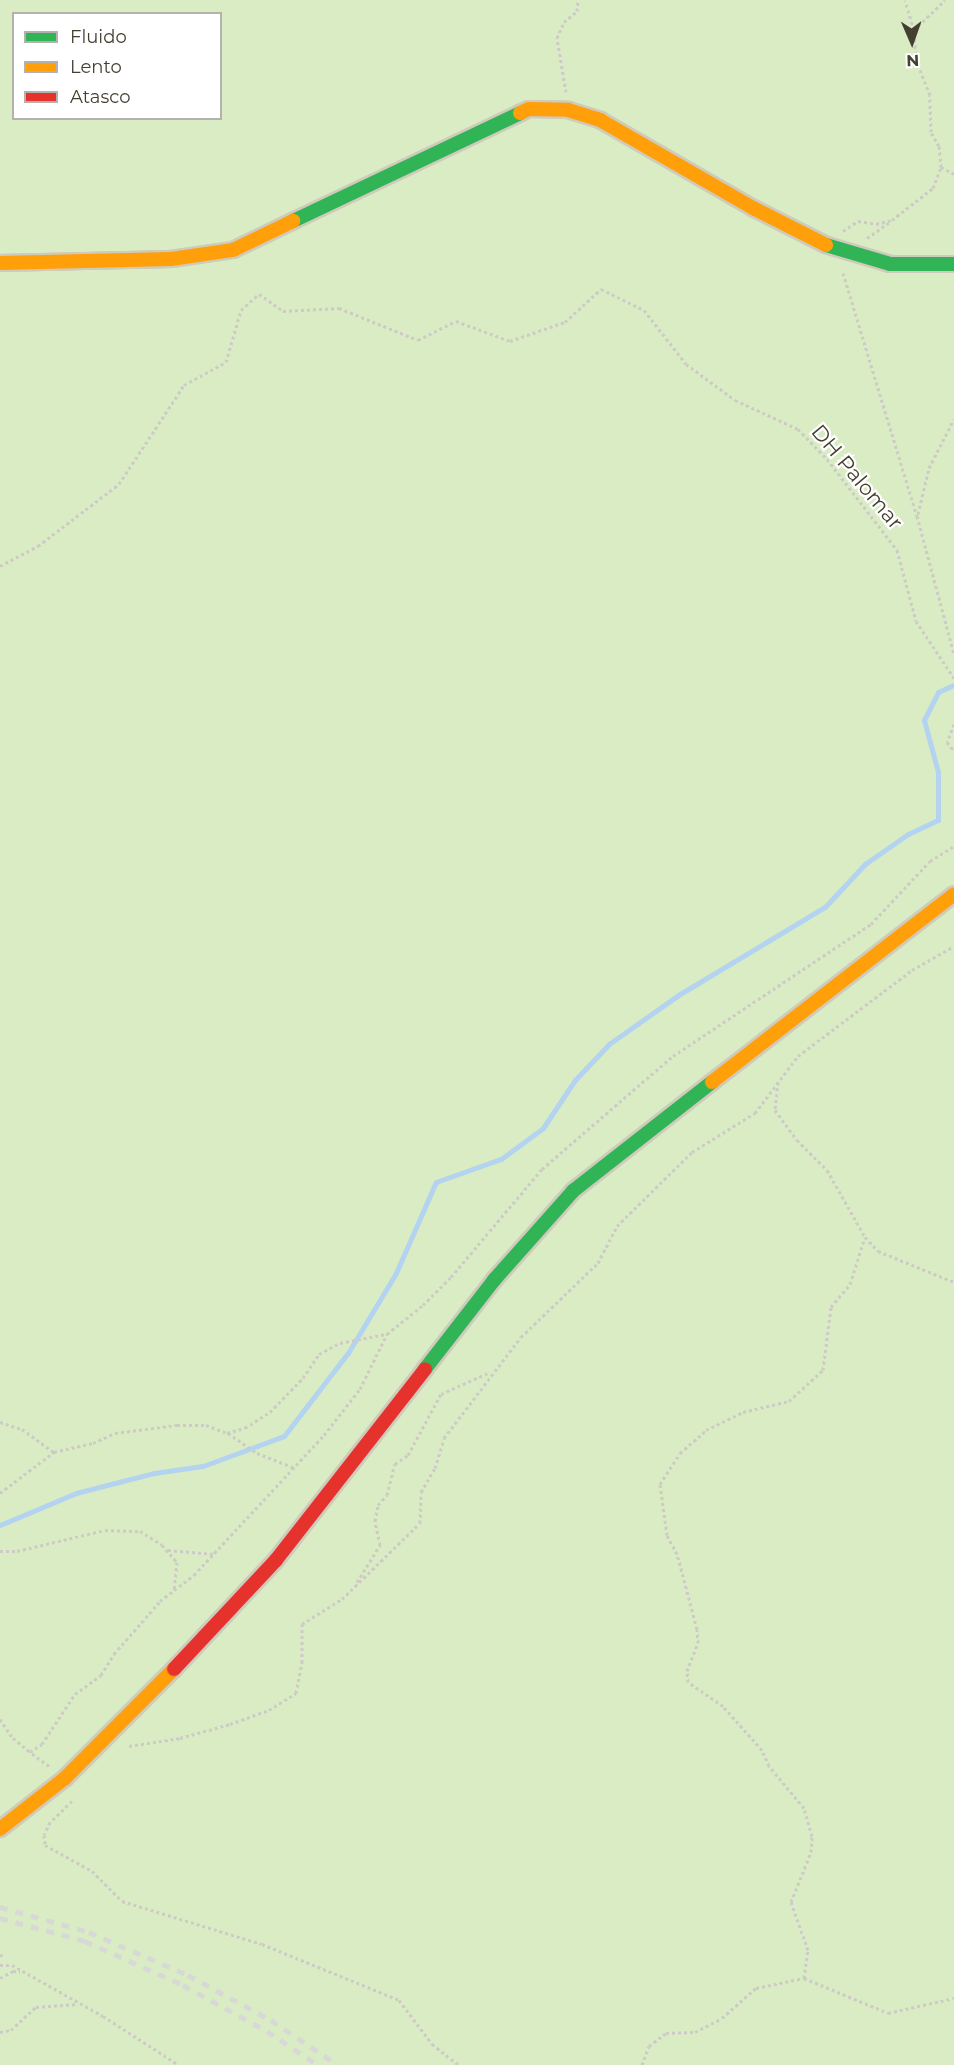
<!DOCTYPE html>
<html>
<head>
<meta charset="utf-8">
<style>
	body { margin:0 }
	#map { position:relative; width:954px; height:2065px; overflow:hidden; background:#efede6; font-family:Montserrat,sans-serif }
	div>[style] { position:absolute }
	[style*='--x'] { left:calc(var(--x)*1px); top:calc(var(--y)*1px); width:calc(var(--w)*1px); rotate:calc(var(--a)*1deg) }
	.green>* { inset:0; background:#d9ecc3 }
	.stream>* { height:5px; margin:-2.5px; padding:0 2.5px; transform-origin:2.5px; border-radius:2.5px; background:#b3d3f1 }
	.path>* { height:3px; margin-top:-1.5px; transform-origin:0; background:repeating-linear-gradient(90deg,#cecbc6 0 3px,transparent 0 6px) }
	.roads { filter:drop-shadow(2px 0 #cfcbbc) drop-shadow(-2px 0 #cfcbbc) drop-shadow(0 2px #cfcbbc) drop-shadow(0 -2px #cfcbbc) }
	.fast>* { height:14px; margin:-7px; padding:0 7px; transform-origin:7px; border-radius:7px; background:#30b455 }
	.slow>* { height:14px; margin:-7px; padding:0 7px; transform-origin:7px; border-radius:7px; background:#ff9f0a }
	.jam>* { height:14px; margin:-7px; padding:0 7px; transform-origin:7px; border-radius:7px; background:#e5322d }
	.rail>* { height:4.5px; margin-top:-2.25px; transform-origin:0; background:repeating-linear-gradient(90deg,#d8d8d7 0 8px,transparent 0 16px) }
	span { translate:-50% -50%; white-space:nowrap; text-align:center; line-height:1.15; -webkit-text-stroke:4.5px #fff; paint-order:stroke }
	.street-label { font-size:21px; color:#453f32 }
	.legend { position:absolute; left:12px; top:12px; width:210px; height:108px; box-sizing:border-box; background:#fff; border:2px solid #b5b2ad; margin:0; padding:8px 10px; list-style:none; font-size:18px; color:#453f32 }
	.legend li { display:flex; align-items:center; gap:12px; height:30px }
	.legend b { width:30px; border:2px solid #b5b2ad }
	.north { position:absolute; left:882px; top:12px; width:60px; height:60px; -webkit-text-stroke:4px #fff; paint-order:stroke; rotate:178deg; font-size:16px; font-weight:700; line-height:24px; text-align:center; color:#453f32 }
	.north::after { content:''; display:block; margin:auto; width:21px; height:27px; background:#453f32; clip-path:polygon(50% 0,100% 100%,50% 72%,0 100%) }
</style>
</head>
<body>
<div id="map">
	<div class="green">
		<div style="clip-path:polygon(evenodd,0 0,954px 0,954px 2065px,0 2065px,0 0,14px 14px,220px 14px,220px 118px,14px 118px,14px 14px)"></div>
	</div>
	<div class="stream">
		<div style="--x:0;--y:1525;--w:82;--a:-22.8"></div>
		<div style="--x:76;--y:1493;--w:81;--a:-14.4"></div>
		<div style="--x:154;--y:1473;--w:49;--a:-8.1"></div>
		<div style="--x:203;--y:1466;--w:86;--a:-20.3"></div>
		<div style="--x:284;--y:1436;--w:105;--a:-52.4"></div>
		<div style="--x:348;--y:1353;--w:93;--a:-59"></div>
		<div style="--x:396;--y:1273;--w:99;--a:-66.3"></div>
		<div style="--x:436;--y:1182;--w:69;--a:-19.5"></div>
		<div style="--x:501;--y:1159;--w:52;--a:-36.4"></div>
		<div style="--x:543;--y:1128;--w:58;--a:-56.3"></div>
		<div style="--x:575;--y:1080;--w:50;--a:-46.6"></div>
		<div style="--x:609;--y:1044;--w:87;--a:-35.2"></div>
		<div style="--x:680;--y:994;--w:169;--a:-31"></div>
		<div style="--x:825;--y:907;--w:59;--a:-47.1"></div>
		<div style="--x:865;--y:864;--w:52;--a:-34.9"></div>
		<div style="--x:908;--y:834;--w:33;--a:-25"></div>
		<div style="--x:938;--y:820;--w:48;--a:-90"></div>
		<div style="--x:938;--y:772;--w:54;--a:-105.1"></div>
		<div style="--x:924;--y:720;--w:31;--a:-63"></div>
		<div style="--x:938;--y:692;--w:17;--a:-24"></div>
	</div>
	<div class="path">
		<div style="--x:914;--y:30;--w:43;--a:-44.1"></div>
		<div style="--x:566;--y:92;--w:55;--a:-99.5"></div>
		<div style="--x:557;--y:38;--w:17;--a:-66"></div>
		<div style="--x:564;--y:22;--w:17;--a:-40"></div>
		<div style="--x:577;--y:11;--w:11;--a:-85"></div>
		<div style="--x:941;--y:167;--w:15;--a:28"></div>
		<div style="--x:843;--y:231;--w:18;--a:-34"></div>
		<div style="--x:858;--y:221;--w:18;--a:9"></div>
		<div style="--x:876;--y:224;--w:16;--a:-14"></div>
		<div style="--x:892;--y:220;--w:52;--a:-38"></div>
		<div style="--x:933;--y:188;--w:22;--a:-69"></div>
		<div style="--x:941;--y:167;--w:21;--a:-95"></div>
		<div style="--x:939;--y:146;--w:16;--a:-120"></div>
		<div style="--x:931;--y:132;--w:37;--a:-92"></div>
		<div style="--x:930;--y:95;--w:38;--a:-112"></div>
		<div style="--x:916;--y:60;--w:30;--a:-94"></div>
		<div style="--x:914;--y:30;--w:31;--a:-107"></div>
		<div style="--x:867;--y:238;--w:29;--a:-35"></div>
		<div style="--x:843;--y:273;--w:254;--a:73.1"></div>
		<div style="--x:917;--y:516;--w:143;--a:75"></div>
		<div style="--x:918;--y:514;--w:47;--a:-76.6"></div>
		<div style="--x:929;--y:468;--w:55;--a:-63"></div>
		<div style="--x:0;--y:566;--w:43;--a:-27.8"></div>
		<div style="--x:38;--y:546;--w:102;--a:-37.4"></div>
		<div style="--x:119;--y:484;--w:118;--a:-56.7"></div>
		<div style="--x:184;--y:385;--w:48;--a:-28.7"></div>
		<div style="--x:226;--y:362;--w:54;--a:-73.9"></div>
		<div style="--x:241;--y:310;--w:24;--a:-42"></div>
		<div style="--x:259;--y:294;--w:29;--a:35"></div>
		<div style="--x:283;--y:311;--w:56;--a:-3.1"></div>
		<div style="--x:339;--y:308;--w:85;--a:22.1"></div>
		<div style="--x:418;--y:340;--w:42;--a:-26.6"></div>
		<div style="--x:456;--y:321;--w:58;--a:20.3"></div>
		<div style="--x:510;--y:341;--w:58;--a:-19.1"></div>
		<div style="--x:565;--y:322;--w:49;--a:-42.5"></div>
		<div style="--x:601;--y:289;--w:48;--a:26"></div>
		<div style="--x:644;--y:310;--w:68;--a:52.1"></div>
		<div style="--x:686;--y:364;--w:61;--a:36.3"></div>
		<div style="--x:735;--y:400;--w:69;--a:24.7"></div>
		<div style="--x:798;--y:429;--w:42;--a:46"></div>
		<div style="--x:827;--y:459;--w:115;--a:52.4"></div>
		<div style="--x:897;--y:550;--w:73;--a:75"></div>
		<div style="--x:916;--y:621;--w:69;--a:56.3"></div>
		<div style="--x:954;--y:724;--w:19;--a:111"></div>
		<div style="--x:947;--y:742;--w:11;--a:52"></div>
		<div style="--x:778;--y:1082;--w:28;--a:96"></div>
		<div style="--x:775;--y:1110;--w:37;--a:54"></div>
		<div style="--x:797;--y:1140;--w:42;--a:45"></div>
		<div style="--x:827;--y:1170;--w:77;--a:60.4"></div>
		<div style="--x:865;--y:1237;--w:19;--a:47"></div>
		<div style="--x:878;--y:1251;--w:82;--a:22.2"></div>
		<div style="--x:0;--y:1422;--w:23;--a:18"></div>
		<div style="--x:22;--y:1429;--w:39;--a:36"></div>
		<div style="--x:228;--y:1433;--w:35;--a:35"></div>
		<div style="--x:257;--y:1453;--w:41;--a:21.5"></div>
		<div style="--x:0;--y:1493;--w:68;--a:-37.2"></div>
		<div style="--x:54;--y:1452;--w:40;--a:-13"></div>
		<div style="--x:93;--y:1443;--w:24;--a:-24"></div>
		<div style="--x:115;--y:1433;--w:63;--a:-7.4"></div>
		<div style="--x:177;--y:1425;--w:29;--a:0"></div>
		<div style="--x:206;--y:1425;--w:22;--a:21"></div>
		<div style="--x:227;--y:1433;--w:19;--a:-16"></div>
		<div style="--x:245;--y:1428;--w:30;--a:-33"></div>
		<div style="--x:270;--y:1412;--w:47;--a:-45.9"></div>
		<div style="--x:303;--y:1378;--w:29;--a:-56"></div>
		<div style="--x:319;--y:1354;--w:24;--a:-28"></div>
		<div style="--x:340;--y:1343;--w:47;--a:-11.1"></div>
		<div style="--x:168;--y:1550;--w:46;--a:5"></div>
		<div style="--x:0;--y:1551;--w:17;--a:0"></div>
		<div style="--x:17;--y:1551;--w:90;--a:-13.4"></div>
		<div style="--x:105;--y:1530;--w:35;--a:2"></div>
		<div style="--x:140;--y:1531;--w:26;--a:32"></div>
		<div style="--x:162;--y:1545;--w:23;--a:49"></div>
		<div style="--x:177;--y:1562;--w:29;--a:96"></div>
		<div style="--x:357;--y:1582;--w:44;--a:-58.1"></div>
		<div style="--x:380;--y:1545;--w:25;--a:-102"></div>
		<div style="--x:375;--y:1521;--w:16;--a:-79"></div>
		<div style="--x:378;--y:1505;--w:13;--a:-48"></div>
		<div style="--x:387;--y:1495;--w:32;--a:-76"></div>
		<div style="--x:395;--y:1464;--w:16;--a:-35"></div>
		<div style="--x:408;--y:1455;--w:69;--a:-61.6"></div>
		<div style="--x:441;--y:1394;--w:54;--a:-24.2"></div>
		<div style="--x:0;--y:1719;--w:23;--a:56"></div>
		<div style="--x:13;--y:1738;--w:22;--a:39"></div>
		<div style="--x:129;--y:1746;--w:52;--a:-8.9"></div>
		<div style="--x:180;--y:1738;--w:52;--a:-15.6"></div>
		<div style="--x:230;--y:1724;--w:41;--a:-19.7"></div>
		<div style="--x:269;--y:1710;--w:32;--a:-32"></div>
		<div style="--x:296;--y:1693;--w:31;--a:-79"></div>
		<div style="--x:302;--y:1663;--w:39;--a:-90"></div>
		<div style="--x:302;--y:1624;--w:47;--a:-32"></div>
		<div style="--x:342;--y:1599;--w:109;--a:-44.3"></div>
		<div style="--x:420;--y:1523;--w:31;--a:-88"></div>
		<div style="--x:421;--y:1492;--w:28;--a:-60"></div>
		<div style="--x:435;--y:1468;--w:31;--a:-73"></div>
		<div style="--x:444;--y:1438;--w:127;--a:-52.7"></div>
		<div style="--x:521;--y:1337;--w:107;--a:-43.9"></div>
		<div style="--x:598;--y:1263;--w:42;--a:-62.8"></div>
		<div style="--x:617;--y:1226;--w:105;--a:-44.6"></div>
		<div style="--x:692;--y:1152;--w:74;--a:-31.8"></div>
		<div style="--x:755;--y:1113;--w:71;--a:-53"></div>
		<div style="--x:798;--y:1056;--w:143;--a:-37"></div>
		<div style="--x:912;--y:970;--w:48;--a:-29.7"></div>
		<div style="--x:49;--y:1766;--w:24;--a:-144"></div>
		<div style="--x:30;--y:1752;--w:14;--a:-34"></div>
		<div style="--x:42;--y:1744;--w:60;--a:-56.6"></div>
		<div style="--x:75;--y:1694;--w:32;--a:-36"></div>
		<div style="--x:101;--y:1675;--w:25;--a:-58"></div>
		<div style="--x:114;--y:1654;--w:70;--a:-49"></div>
		<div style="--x:160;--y:1601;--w:43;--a:-37.4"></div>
		<div style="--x:194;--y:1575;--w:191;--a:-47.1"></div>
		<div style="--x:324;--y:1435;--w:58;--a:-52"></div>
		<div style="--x:360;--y:1389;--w:61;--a:-63.9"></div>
		<div style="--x:387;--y:1334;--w:46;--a:-38.9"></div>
		<div style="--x:423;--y:1305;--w:40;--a:-45"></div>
		<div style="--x:451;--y:1277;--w:141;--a:-49.9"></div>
		<div style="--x:542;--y:1169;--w:173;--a:-40.8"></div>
		<div style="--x:673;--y:1056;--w:238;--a:-33.7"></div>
		<div style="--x:871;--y:924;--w:86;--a:-46.9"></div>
		<div style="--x:930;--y:861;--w:28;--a:-32"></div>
		<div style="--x:72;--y:1801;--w:30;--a:136"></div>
		<div style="--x:50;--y:1822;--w:14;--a:115"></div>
		<div style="--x:44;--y:1835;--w:10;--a:84"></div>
		<div style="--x:45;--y:1845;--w:54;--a:29"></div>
		<div style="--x:92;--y:1871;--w:42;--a:45"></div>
		<div style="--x:122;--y:1901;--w:146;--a:17.1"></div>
		<div style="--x:262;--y:1944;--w:148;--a:22.2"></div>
		<div style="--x:399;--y:2000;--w:55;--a:53.1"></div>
		<div style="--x:432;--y:2044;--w:34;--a:38"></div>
		<div style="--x:0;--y:1956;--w:6;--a:-31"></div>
		<div style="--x:0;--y:1965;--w:12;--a:0"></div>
		<div style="--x:12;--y:1965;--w:104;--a:29.3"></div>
		<div style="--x:103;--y:2016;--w:90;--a:32.8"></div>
		<div style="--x:0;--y:1978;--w:15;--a:-28"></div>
		<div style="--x:13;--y:1971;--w:7;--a:8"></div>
		<div style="--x:804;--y:1978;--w:28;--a:-82"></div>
		<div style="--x:808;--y:1950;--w:51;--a:-109.5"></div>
		<div style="--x:791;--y:1902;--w:54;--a:-68.2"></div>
		<div style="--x:811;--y:1852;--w:16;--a:-86"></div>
		<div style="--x:812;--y:1836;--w:29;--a:-106"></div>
		<div style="--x:804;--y:1808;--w:55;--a:-129.8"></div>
		<div style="--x:769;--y:1766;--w:17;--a:-114"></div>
		<div style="--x:762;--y:1750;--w:59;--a:-131.6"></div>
		<div style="--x:723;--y:1706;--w:42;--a:-145.6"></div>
		<div style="--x:688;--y:1682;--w:11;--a:-95"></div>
		<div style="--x:687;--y:1671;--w:30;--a:-69"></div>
		<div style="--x:698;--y:1643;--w:14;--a:-94"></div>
		<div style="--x:697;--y:1629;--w:78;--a:-104.9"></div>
		<div style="--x:677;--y:1554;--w:21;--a:-118"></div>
		<div style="--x:667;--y:1535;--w:51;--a:-97.8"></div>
		<div style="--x:660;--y:1484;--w:37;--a:-57"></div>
		<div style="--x:680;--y:1453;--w:35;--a:-41"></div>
		<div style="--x:706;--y:1430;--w:41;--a:-25.9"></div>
		<div style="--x:743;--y:1412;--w:47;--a:-13.4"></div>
		<div style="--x:789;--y:1401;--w:46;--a:-42.4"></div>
		<div style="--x:823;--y:1370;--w:64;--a:-82.8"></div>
		<div style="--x:831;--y:1307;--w:30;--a:-50"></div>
		<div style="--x:850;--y:1284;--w:49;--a:-72.3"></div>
		<div style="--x:0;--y:2032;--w:11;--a:-10"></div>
		<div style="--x:11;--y:2030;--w:34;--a:-43"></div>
		<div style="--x:36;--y:2007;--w:42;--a:-4.1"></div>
		<div style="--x:642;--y:2065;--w:20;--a:-70"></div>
		<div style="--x:649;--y:2046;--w:21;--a:-37"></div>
		<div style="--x:666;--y:2033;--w:29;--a:-2"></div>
		<div style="--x:695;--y:2032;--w:30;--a:-27"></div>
		<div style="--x:722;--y:2018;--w:45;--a:-41.4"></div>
		<div style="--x:756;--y:1988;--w:49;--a:-11.8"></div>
		<div style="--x:804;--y:1978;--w:91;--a:22.6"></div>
		<div style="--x:888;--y:2013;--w:68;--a:-12.8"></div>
	</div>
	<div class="roads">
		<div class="fast">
			<div style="--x:293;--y:221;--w:251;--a:-25.4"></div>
			<div style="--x:826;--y:245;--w:67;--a:16.5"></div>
			<div style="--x:890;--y:264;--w:64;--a:0"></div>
			<div style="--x:425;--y:1369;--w:113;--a:-52.2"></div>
			<div style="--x:494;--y:1280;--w:119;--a:-48.4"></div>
			<div style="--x:573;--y:1191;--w:177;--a:-38.1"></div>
		</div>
		<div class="slow">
			<div style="--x:520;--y:113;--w:10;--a:-24"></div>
			<div style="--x:529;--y:109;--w:39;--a:1"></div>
			<div style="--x:568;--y:110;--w:34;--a:17"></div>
			<div style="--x:600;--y:120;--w:177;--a:29.9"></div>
			<div style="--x:753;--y:208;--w:82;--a:26.9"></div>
			<div style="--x:0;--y:263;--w:171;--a:-1.3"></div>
			<div style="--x:171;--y:259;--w:63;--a:-8.3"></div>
			<div style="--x:233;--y:250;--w:67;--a:-25.8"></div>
			<div style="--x:712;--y:1082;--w:306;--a:-37.8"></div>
			<div style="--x:0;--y:1829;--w:83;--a:-38.1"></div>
			<div style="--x:65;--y:1778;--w:154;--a:-45"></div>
		</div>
		<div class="jam">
			<div style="--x:174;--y:1669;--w:149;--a:-46.9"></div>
			<div style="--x:276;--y:1560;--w:242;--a:-52"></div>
		</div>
	</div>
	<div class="rail">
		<div style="--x:0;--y:1907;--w:92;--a:15.7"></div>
		<div style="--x:89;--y:1932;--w:108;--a:23.5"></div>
		<div style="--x:188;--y:1975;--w:94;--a:28.5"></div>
		<div style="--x:271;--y:2020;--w:81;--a:33.9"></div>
		<div style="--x:0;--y:1918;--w:88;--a:15.1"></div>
		<div style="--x:85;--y:1941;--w:107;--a:24.2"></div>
		<div style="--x:183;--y:1985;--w:96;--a:28.7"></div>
		<div style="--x:267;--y:2031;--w:61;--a:33.7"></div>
	</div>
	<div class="street-label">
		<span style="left:857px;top:477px;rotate:50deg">DH Palomar</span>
	</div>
	<ul class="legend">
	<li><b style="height:8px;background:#30b455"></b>Fluido</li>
	<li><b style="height:8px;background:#ff9f0a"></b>Lento</li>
	<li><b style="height:8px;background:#e5322d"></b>Atasco</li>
	</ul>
	<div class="north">N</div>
</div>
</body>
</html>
